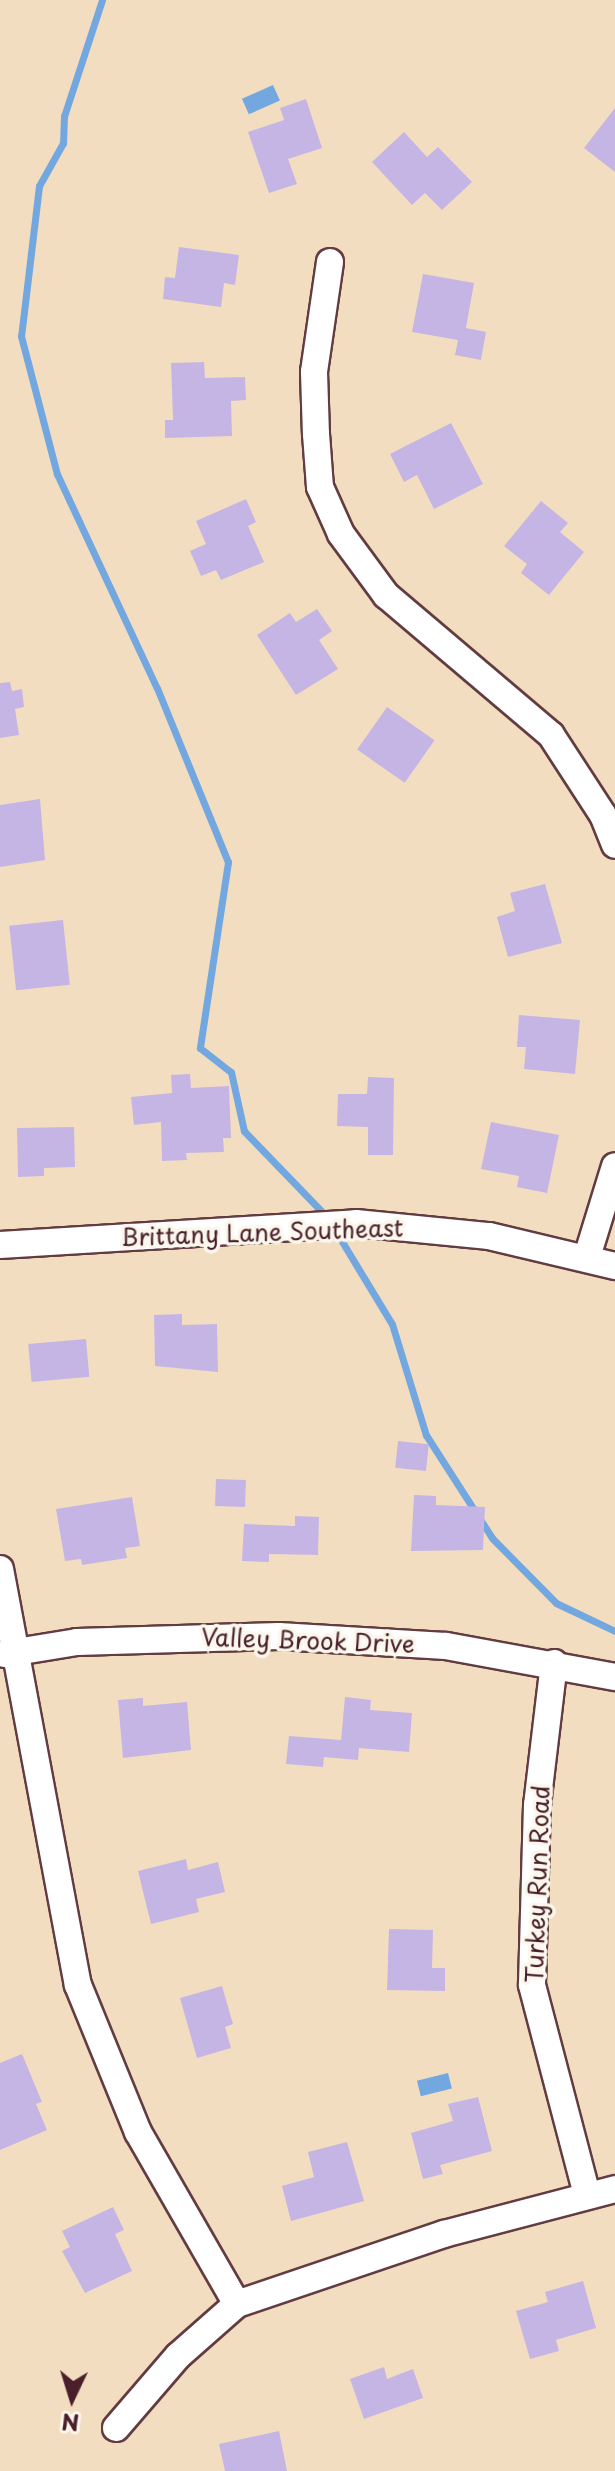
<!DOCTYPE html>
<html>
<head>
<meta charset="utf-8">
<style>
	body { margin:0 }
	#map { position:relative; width:615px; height:2471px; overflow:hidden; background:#f3ddc0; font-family:"Playpen Sans",sans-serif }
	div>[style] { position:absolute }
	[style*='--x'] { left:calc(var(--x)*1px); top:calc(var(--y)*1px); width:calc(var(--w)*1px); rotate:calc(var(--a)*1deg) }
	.water>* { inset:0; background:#73a7e0; transform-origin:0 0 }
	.stream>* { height:7px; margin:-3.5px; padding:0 3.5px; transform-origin:3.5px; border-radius:3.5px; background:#73a7e0 }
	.building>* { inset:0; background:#c5b5e5; transform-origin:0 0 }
	.roads { filter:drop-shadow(2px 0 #633c41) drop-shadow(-2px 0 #633c41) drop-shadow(0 2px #633c41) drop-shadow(0 -2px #633c41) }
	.minor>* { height:26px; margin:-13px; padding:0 13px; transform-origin:13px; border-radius:13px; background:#fff }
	span { translate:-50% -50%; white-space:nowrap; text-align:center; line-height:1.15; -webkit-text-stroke:7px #fbf7ec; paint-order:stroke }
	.street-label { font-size:24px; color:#4a1f2b }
	.north { position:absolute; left:32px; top:2359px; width:80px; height:80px; -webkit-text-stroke:6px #fbf7ec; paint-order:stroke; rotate:184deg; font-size:22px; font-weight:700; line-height:32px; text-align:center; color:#4a1f2b }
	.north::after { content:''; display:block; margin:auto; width:28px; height:36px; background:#4a1f2b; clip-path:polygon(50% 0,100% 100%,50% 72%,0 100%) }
</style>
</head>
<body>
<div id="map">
	<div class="water">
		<div style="left:273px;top:85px;width:17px;height:34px;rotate:66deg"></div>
		<div style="left:448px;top:2073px;width:16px;height:32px;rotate:76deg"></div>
	</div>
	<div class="stream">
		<div style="--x:102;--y:0;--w:122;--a:108.1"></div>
		<div style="--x:64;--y:116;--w:27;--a:92"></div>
		<div style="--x:63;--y:143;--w:49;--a:119.2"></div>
		<div style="--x:39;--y:186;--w:151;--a:96.8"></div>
		<div style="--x:21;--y:336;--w:143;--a:75.4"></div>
		<div style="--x:57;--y:474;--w:236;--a:65"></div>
		<div style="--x:157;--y:688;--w:188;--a:67.8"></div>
		<div style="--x:228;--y:862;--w:188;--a:98.6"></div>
		<div style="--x:200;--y:1048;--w:39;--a:38"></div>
		<div style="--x:231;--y:1072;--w:60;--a:77.6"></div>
		<div style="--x:244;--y:1131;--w:122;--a:46"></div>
		<div style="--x:335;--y:1230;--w:110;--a:58.8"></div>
		<div style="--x:392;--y:1324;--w:116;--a:73"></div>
		<div style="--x:426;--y:1435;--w:122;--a:57.3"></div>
		<div style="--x:492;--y:1538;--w:91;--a:45.4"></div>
		<div style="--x:556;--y:1603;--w:65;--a:25.4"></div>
	</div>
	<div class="building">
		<div style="clip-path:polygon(306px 99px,322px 148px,288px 159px,297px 184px,269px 193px,248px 132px,284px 120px,280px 108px)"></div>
		<div style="clip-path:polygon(615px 108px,615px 172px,584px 148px)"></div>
		<div style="clip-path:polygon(404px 132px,427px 157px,438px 147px,472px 182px,442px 210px,425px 193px,412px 205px,372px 162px)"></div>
		<div style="clip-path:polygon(179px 247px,239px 255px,235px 285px,224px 283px,221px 307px,163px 299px,165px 277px,175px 278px)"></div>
		<div style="clip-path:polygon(423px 274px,474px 283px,466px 328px,486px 332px,481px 360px,455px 355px,458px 340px,412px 332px)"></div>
		<div style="clip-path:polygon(204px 362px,205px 378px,245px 377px,246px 400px,231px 401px,232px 436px,165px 438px,165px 420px,173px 420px,171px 363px)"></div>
		<div style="clip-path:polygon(451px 423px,483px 484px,434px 509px,417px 475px,404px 482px,390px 454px)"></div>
		<div style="clip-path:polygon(246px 499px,256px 522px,248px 526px,264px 562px,221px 580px,216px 570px,201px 576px,190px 551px,206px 544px,196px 521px)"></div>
		<div style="clip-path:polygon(541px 501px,568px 523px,560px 532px,584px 552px,549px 595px,521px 573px,527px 564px,504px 546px)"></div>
		<div style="clip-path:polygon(317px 609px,332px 631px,319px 640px,338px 669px,296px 695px,257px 635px,290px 613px,296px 622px)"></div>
		<div style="clip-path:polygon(10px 682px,12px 691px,22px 689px,24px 707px,15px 709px,19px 735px,0 738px,0 683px)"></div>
		<div style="left:387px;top:707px;width:58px;height:52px;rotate:35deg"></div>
		<div style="clip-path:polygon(40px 799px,45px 860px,0 867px,0 805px)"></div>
		<div style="clip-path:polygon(545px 884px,562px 943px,508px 957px,497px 917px,515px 911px,510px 893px)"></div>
		<div style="left:63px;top:920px;width:65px;height:54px;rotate:84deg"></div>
		<div style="clip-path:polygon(519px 1015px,580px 1020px,575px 1074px,524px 1069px,526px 1047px,517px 1047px)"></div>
		<div style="clip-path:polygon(190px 1074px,191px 1088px,229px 1086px,231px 1138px,223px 1138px,224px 1152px,186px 1153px,187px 1160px,162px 1161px,161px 1122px,134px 1125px,131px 1097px,172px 1093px,171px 1075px)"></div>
		<div style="clip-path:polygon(368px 1077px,394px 1078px,393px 1155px,368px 1155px,368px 1127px,337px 1126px,338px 1094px,367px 1094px)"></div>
		<div style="clip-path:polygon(491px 1122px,559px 1135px,547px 1193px,517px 1187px,519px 1176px,481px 1169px)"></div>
		<div style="clip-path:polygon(74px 1127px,75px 1167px,44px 1168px,44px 1176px,18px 1177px,17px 1128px)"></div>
		<div style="clip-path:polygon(182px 1314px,182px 1325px,217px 1324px,218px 1372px,155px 1366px,154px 1315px)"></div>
		<div style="left:86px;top:1339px;width:38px;height:58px;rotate:85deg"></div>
		<div style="left:398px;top:1441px;width:31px;height:27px;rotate:6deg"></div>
		<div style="left:216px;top:1479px;width:30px;height:27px;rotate:2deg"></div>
		<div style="clip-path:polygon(414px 1495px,436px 1496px,436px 1505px,485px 1507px,483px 1550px,411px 1551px)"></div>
		<div style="clip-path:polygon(132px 1497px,140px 1546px,125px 1548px,127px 1558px,82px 1565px,81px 1559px,65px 1561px,56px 1509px)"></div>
		<div style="clip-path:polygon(295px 1516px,319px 1517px,318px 1555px,269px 1554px,269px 1562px,242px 1561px,244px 1524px,295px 1526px)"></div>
		<div style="clip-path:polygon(345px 1697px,371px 1700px,370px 1710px,412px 1713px,409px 1752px,359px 1748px,358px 1760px,324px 1757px,323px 1767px,286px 1764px,289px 1736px,341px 1740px)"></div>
		<div style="clip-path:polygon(143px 1698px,143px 1706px,187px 1702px,191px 1750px,123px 1758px,118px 1700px)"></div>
		<div style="clip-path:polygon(186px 1859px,188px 1870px,218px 1862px,225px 1892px,196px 1899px,199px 1912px,151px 1924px,138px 1871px)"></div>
		<div style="clip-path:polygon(389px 1929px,433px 1930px,432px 1968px,445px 1968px,445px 1991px,387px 1990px)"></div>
		<div style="clip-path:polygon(222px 1986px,233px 2024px,225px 2027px,231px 2048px,197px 2058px,180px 1998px)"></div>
		<div style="clip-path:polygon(22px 2054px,42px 2102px,36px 2104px,47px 2130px,0 2150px,0 2063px)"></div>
		<div style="clip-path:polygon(478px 2097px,492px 2151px,440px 2165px,443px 2174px,423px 2179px,411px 2133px,453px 2121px,448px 2104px)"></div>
		<div style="clip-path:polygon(347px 2142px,364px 2201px,291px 2221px,282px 2186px,314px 2177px,308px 2152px)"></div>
		<div style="clip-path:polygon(113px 2207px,124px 2230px,115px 2234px,132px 2271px,85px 2293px,62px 2251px,70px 2247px,62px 2231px)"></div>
		<div style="clip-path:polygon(583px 2281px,596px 2328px,556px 2340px,559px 2351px,530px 2359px,516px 2311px,548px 2302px,545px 2292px)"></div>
		<div style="clip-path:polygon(384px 2367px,387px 2379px,413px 2369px,423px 2398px,364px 2419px,350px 2379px)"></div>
		<div style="clip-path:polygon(279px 2431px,287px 2471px,225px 2471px,219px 2444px)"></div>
	</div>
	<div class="roads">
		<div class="minor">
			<div style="--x:330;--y:262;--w:111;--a:98.3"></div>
			<div style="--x:314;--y:372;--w:62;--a:88.2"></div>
			<div style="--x:316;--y:434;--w:53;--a:85.7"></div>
			<div style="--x:320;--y:487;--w:51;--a:65.9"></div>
			<div style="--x:341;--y:534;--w:76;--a:53.6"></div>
			<div style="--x:386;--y:595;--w:216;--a:40.3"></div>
			<div style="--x:551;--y:735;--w:95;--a:57"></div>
			<div style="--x:603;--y:815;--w:32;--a:68"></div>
			<div style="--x:0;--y:1245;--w:357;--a:-3.5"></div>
			<div style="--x:356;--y:1223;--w:134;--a:5.6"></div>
			<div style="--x:489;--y:1236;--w:130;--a:13.4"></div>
			<div style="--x:587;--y:1257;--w:95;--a:-72.9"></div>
			<div style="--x:0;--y:1569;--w:423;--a:79.4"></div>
			<div style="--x:78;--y:1985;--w:159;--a:67.8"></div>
			<div style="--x:138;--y:2132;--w:198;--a:60.1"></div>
			<div style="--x:4;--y:1654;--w:74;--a:-9.3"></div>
			<div style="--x:77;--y:1642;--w:202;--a:-1.7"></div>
			<div style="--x:279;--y:1636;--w:167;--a:3.4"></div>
			<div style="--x:446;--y:1646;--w:172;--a:10.4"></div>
			<div style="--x:554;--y:1663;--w:143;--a:96.8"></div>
			<div style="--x:537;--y:1805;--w:180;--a:91.6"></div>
			<div style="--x:532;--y:1985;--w:217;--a:75.3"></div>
			<div style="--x:116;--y:2428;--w:95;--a:-49.3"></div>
			<div style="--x:178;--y:2356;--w:79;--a:-41.4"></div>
			<div style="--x:237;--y:2304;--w:219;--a:-18.7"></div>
			<div style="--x:444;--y:2234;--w:177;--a:-14.7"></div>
		</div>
	</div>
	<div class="street-label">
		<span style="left:262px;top:1232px;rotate:-2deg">Brittany Lane Southeast</span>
		<span style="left:308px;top:1640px;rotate:2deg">Valley Brook Drive</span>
		<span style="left:537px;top:1884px;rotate:-88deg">Turkey Run Road</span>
	</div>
	<div class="north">N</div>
</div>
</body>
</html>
